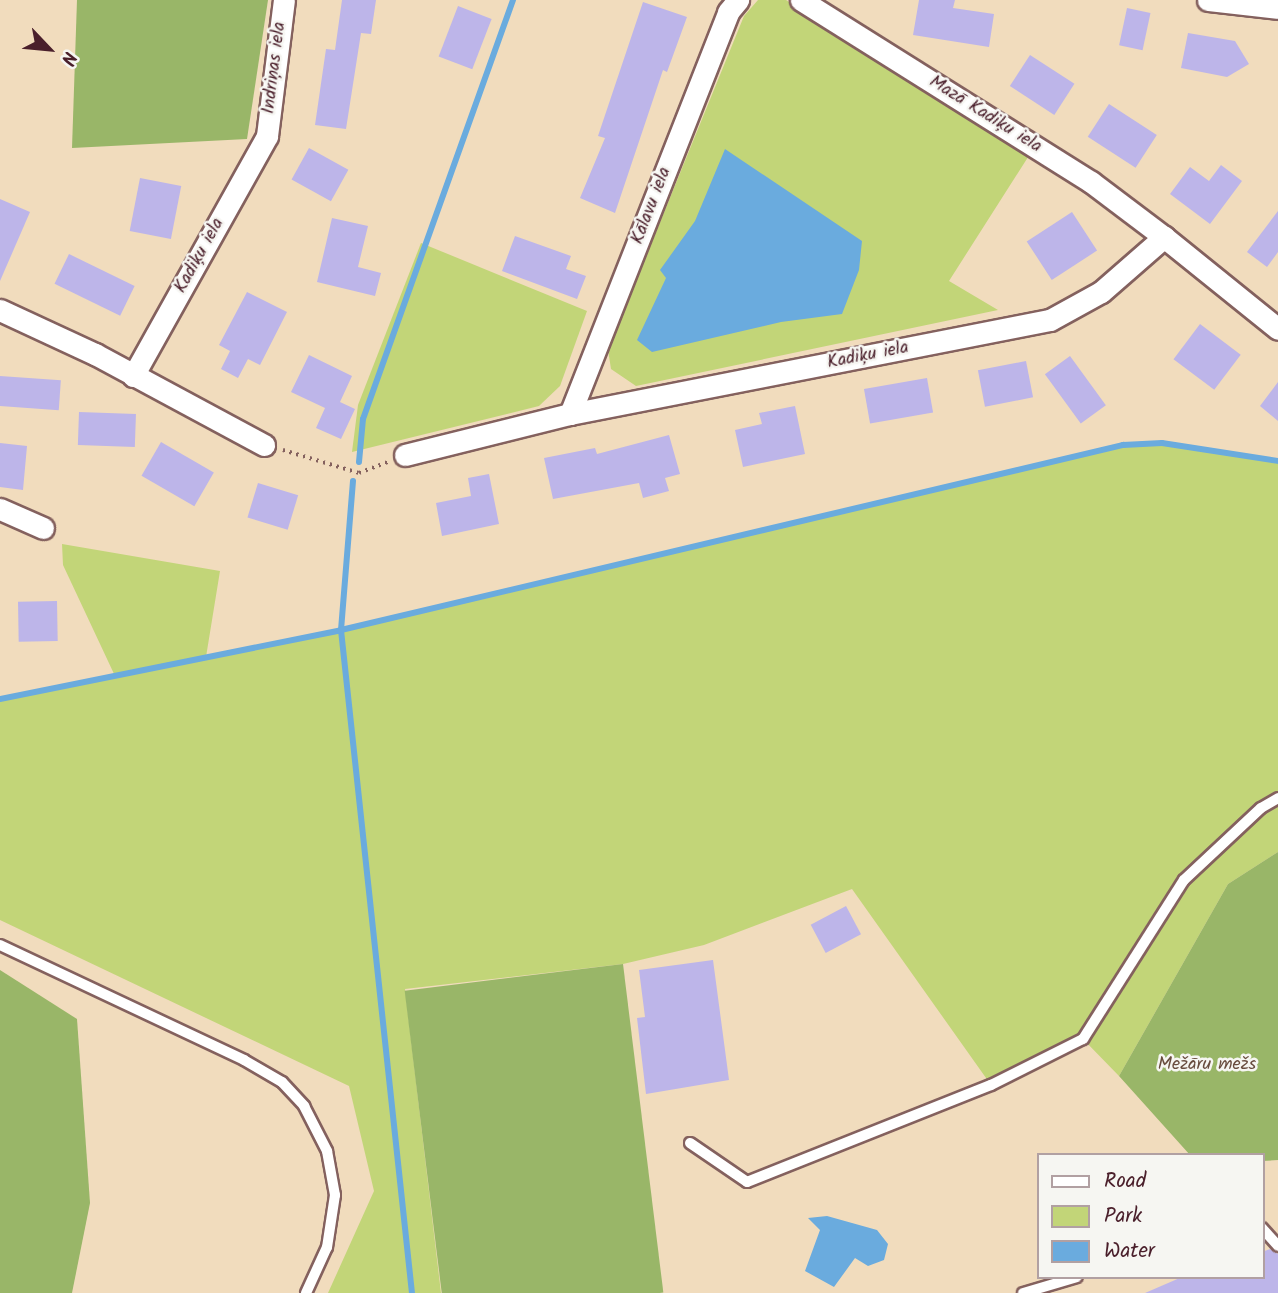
<!DOCTYPE html>
<html>
<head>
<meta charset="utf-8">
<style>
	body { margin:0 }
	#map { position:relative; width:1278px; height:1293px; overflow:hidden; background:#f1dcbd; font-family:Kalam,sans-serif }
	div>[style] { position:absolute }
	[style*='--x'] { left:calc(var(--x)*1px); top:calc(var(--y)*1px); width:calc(var(--w)*1px); rotate:calc(var(--a)*1deg) }
	.green>* { inset:0; background:#c2d578 }
	.forest>* { inset:0; background:#99b668; transform-origin:0 0 }
	.water>* { inset:0; background:#6aabde }
	.stream>* { height:6px; margin:-3px; padding:0 3px; transform-origin:3px; border-radius:3px; background:#6aabde }
	.building>* { inset:0; background:#bdb5e9; transform-origin:0 0 }
	.path>* { height:3.5px; margin-top:-1.75px; transform-origin:0; background:repeating-linear-gradient(90deg,#84615e 0 2px,transparent 0 7px) }
	.roads { filter:drop-shadow(2px 0 #84615e) drop-shadow(-2px 0 #84615e) drop-shadow(0 2px #84615e) drop-shadow(0 -2px #84615e) }
	.service>* { height:10px; margin:-5px; padding:0 5px; transform-origin:5px; border-radius:5px; background:#fff }
	.minor>* { height:21px; margin:-10.5px; padding:0 10.5px; transform-origin:10.5px; border-radius:10.5px; background:#fff }
	span { translate:-50% -50%; white-space:nowrap; text-align:center; line-height:1.15; -webkit-text-stroke:5px #f6f6f2; paint-order:stroke }
	.street-label { font-size:18px; color:#4a1f2b }
	.park-label { font-size:18px; color:#684c3e }
	.legend { position:absolute; left:1037px; top:1153px; width:228px; height:126px; box-sizing:border-box; background:#f6f6f2; border:2px solid #b1a0a2; margin:0; padding:9px 12px; list-style:none; font-size:21px; color:#4a1f2b }
	.legend li { display:flex; align-items:center; gap:14px; height:35px }
	.legend b { width:35px; border:2px solid #b1a0a2 }
	.north { position:absolute; left:14px; top:14px; width:70px; height:70px; -webkit-text-stroke:5px #f6f6f2; paint-order:stroke; rotate:116deg; font-size:19px; font-weight:700; line-height:28px; text-align:center; color:#4a1f2b }
	.north::after { content:''; display:block; margin:auto; width:24px; height:32px; background:#4a1f2b; clip-path:polygon(50% 0,100% 100%,50% 72%,0 100%) }
</style>
</head>
<body>
<div id="map">
	<div class="green">
		<div style="clip-path:polygon(758px 0,786px 0,1030px 154px,949px 281px,998px 310px,636px 386px,611px 369px,608px 350px,744px 16px)"></div>
		<div style="clip-path:polygon(421px 243px,587px 311px,560px 386px,539px 406px,352px 452px,358px 405px)"></div>
		<div style="clip-path:polygon(1162px 443px,1278px 461px,1278px 852px,1228px 884px,1119px 1076px,1083px 1039px,991px 1085px,852px 889px,704px 945px,623px 964px,405px 989px,441px 1293px,328px 1293px,374px 1191px,349px 1086px,0 920px,0 699px,115px 676px,63px 565px,62px 544px,220px 571px,206px 657px,341px 630px,1123px 445px)"></div>
	</div>
	<div class="forest">
		<div style="clip-path:polygon(77px 0,268px 0,247px 139px,72px 148px)"></div>
		<div style="clip-path:polygon(1278px 852px,1278px 1160px,1262px 1161px,1262px 1155px,1190px 1155px,1119px 1076px,1228px 884px)"></div>
		<div style="left:623px;top:964px;width:331px;height:220px;rotate:83deg"></div>
		<div style="clip-path:polygon(0 970px,77px 1019px,90px 1203px,72px 1293px,0 1293px)"></div>
	</div>
	<div class="water">
		<div style="clip-path:polygon(725px 149px,862px 241px,859px 270px,842px 314px,781px 322px,652px 352px,637px 340px,666px 278px,660px 270px,695px 221px)"></div>
		<div style="clip-path:polygon(827px 1216px,877px 1230px,888px 1244px,884px 1260px,868px 1266px,855px 1258px,834px 1287px,805px 1271px,820px 1230px,808px 1218px)"></div>
	</div>
	<div class="stream">
		<div style="--x:359;--y:462;--w:43;--a:-84.7"></div>
		<div style="--x:363;--y:419;--w:445;--a:-70.3"></div>
		<div style="--x:353;--y:481;--w:149;--a:94.6"></div>
		<div style="--x:341;--y:630;--w:667;--a:83.89"></div>
		<div style="--x:0;--y:699;--w:348;--a:-11.4"></div>
		<div style="--x:341;--y:630;--w:804;--a:-13.31"></div>
		<div style="--x:1123;--y:445;--w:39;--a:-3"></div>
		<div style="--x:1162;--y:443;--w:117;--a:8.8"></div>
	</div>
	<div class="building">
		<div style="clip-path:polygon(342px 0,376px 0,371px 34px,361px 33px,346px 129px,315px 125px,326px 49px,335px 50px)"></div>
		<div style="clip-path:polygon(919px 0,955px 0,953px 8px,994px 14px,989px 47px,913px 35px)"></div>
		<div style="clip-path:polygon(643px 2px,687px 17px,667px 72px,663px 70px,615px 213px,580px 198px,605px 138px,598px 136px)"></div>
		<div style="left:458px;top:6px;width:36px;height:54px;rotate:21deg"></div>
		<div style="left:1127px;top:8px;width:24px;height:38px;rotate:12deg"></div>
		<div style="clip-path:polygon(1188px 33px,1235px 41px,1249px 64px,1227px 77px,1181px 68px)"></div>
		<div style="left:1030px;top:55px;width:53px;height:37px;rotate:33deg"></div>
		<div style="left:1109px;top:104px;width:57px;height:39px;rotate:33deg"></div>
		<div style="left:309px;top:148px;width:45px;height:36px;rotate:29deg"></div>
		<div style="clip-path:polygon(1221px 165px,1242px 181px,1210px 224px,1170px 194px,1190px 167px,1209px 181px)"></div>
		<div style="left:140px;top:178px;width:42px;height:54px;rotate:11deg"></div>
		<div style="clip-path:polygon(0 199px,30px 212px,0 281px)"></div>
		<div style="clip-path:polygon(1278px 211px,1278px 252px,1267px 267px,1247px 252px)"></div>
		<div style="left:1072px;top:212px;width:46px;height:54px;rotate:57deg"></div>
		<div style="clip-path:polygon(332px 218px,368px 226px,358px 267px,381px 273px,375px 296px,317px 282px)"></div>
		<div style="clip-path:polygon(515px 236px,571px 256px,566px 269px,586px 276px,577px 299px,502px 271px)"></div>
		<div style="left:69px;top:254px;width:73px;height:33px;rotate:26deg"></div>
		<div style="clip-path:polygon(247px 292px,287px 312px,260px 365px,248px 359px,238px 378px,221px 369px,230px 351px,219px 345px)"></div>
		<div style="left:1200px;top:324px;width:51px;height:44px;rotate:37deg"></div>
		<div style="clip-path:polygon(309px 355px,352px 376px,340px 402px,355px 409px,341px 439px,316px 428px,325px 408px,291px 392px)"></div>
		<div style="left:1070px;top:356px;width:61px;height:31px;rotate:54deg"></div>
		<div style="left:1026px;top:361px;width:37px;height:49px;rotate:79deg"></div>
		<div style="left:0;top:376px;width:61px;height:30px;rotate:4deg"></div>
		<div style="left:927px;top:378px;width:35px;height:64px;rotate:80deg"></div>
		<div style="clip-path:polygon(1278px 382px,1278px 421px,1260px 406px)"></div>
		<div style="clip-path:polygon(795px 406px,805px 454px,743px 467px,735px 430px,762px 424px,759px 413px)"></div>
		<div style="left:79px;top:412px;width:57px;height:33px;rotate:2deg"></div>
		<div style="clip-path:polygon(669px 435px,680px 474px,665px 478px,669px 491px,643px 498px,639px 483px,553px 499px,544px 458px,595px 448px,597px 454px)"></div>
		<div style="left:161px;top:442px;width:61px;height:39px;rotate:30deg"></div>
		<div style="clip-path:polygon(0 443px,27px 446px,23px 490px,0 487px)"></div>
		<div style="clip-path:polygon(489px 474px,499px 524px,442px 536px,436px 503px,471px 496px,468px 478px)"></div>
		<div style="left:258px;top:483px;width:42px;height:36px;rotate:17deg"></div>
		<div style="left:57px;top:601px;width:40px;height:39px;rotate:89deg"></div>
		<div style="left:846px;top:906px;width:32px;height:40px;rotate:62deg"></div>
		<div style="clip-path:polygon(713px 960px,729px 1080px,646px 1094px,637px 1018px,645px 1017px,639px 970px)"></div>
		<div style="clip-path:polygon(1270px 1249px,1278px 1254px,1278px 1293px,1145px 1293px,1182px 1277px,1262px 1277px,1262px 1252px)"></div>
	</div>
	<div class="path">
		<div style="--x:283;--y:450;--w:79;--a:16.8"></div>
		<div style="--x:359;--y:473;--w:31;--a:-21"></div>
	</div>
	<div class="roads">
		<div class="service">
			<div style="--x:0;--y:945;--w:270;--a:25.2"></div>
			<div style="--x:244;--y:1060;--w:44;--a:30.1"></div>
			<div style="--x:282;--y:1082;--w:33;--a:47"></div>
			<div style="--x:304;--y:1106;--w:51;--a:62.9"></div>
			<div style="--x:327;--y:1151;--w:45;--a:79.7"></div>
			<div style="--x:335;--y:1195;--w:53;--a:98.7"></div>
			<div style="--x:327;--y:1247;--w:51;--a:114.5"></div>
			<div style="--x:690;--y:1143;--w:69;--a:34.4"></div>
			<div style="--x:747;--y:1182;--w:263;--a:-21.7"></div>
			<div style="--x:991;--y:1085;--w:103;--a:-26.6"></div>
			<div style="--x:1083;--y:1039;--w:188;--a:-57.6"></div>
			<div style="--x:1184;--y:880;--w:105;--a:-43.1"></div>
			<div style="--x:1261;--y:808;--w:20;--a:-30"></div>
			<div style="--x:1262;--y:1228;--w:24;--a:48"></div>
			<div style="--x:1023;--y:1293;--w:56;--a:-16.5"></div>
		</div>
		<div class="minor">
			<div style="--x:801;--y:0;--w:342;--a:32.1"></div>
			<div style="--x:1091;--y:182;--w:91;--a:37"></div>
			<div style="--x:1208;--y:0;--w:70;--a:6.5"></div>
			<div style="--x:0;--y:310;--w:105;--a:24.9"></div>
			<div style="--x:95;--y:354;--w:192;--a:28.3"></div>
			<div style="--x:133;--y:376;--w:275;--a:-60.8"></div>
			<div style="--x:267;--y:136;--w:137;--a:-82.9"></div>
			<div style="--x:570;--y:414;--w:432;--a:-68.5"></div>
			<div style="--x:728;--y:12;--w:16;--a:-50"></div>
			<div style="--x:405;--y:455;--w:170;--a:-14"></div>
			<div style="--x:570;--y:414;--w:489;--a:-11.1"></div>
			<div style="--x:1050;--y:320;--w:58;--a:-28.8"></div>
			<div style="--x:1101;--y:292;--w:84;--a:-41.1"></div>
			<div style="--x:1164;--y:237;--w:146;--a:38.9"></div>
			<div style="--x:0;--y:509;--w:47;--a:23.8"></div>
		</div>
	</div>
	<div class="street-label">
		<span style="left:275px;top:68px;rotate:-83deg">Indriņas iela</span>
		<span style="left:985px;top:115px;rotate:32deg">Mazā Kadiķu iela</span>
		<span style="left:652px;top:206px;rotate:-69deg">Kālavu iela</span>
		<span style="left:200px;top:256px;rotate:-61deg">Kadiķu iela</span>
		<span style="left:868px;top:356px;rotate:-11deg">Kadiķu iela</span>
	</div>
	<div class="park-label">
		<span style="left:1207px;top:1065px">Mežāru mežs</span>
	</div>
	<ul class="legend">
	<li><b style="height:9px;background:#fff"></b>Road</li>
	<li><b style="height:19px;background:#c2d578"></b>Park</li>
	<li><b style="height:19px;background:#6aabde"></b>Water</li>
	</ul>
	<div class="north">N</div>
</div>
</body>
</html>
